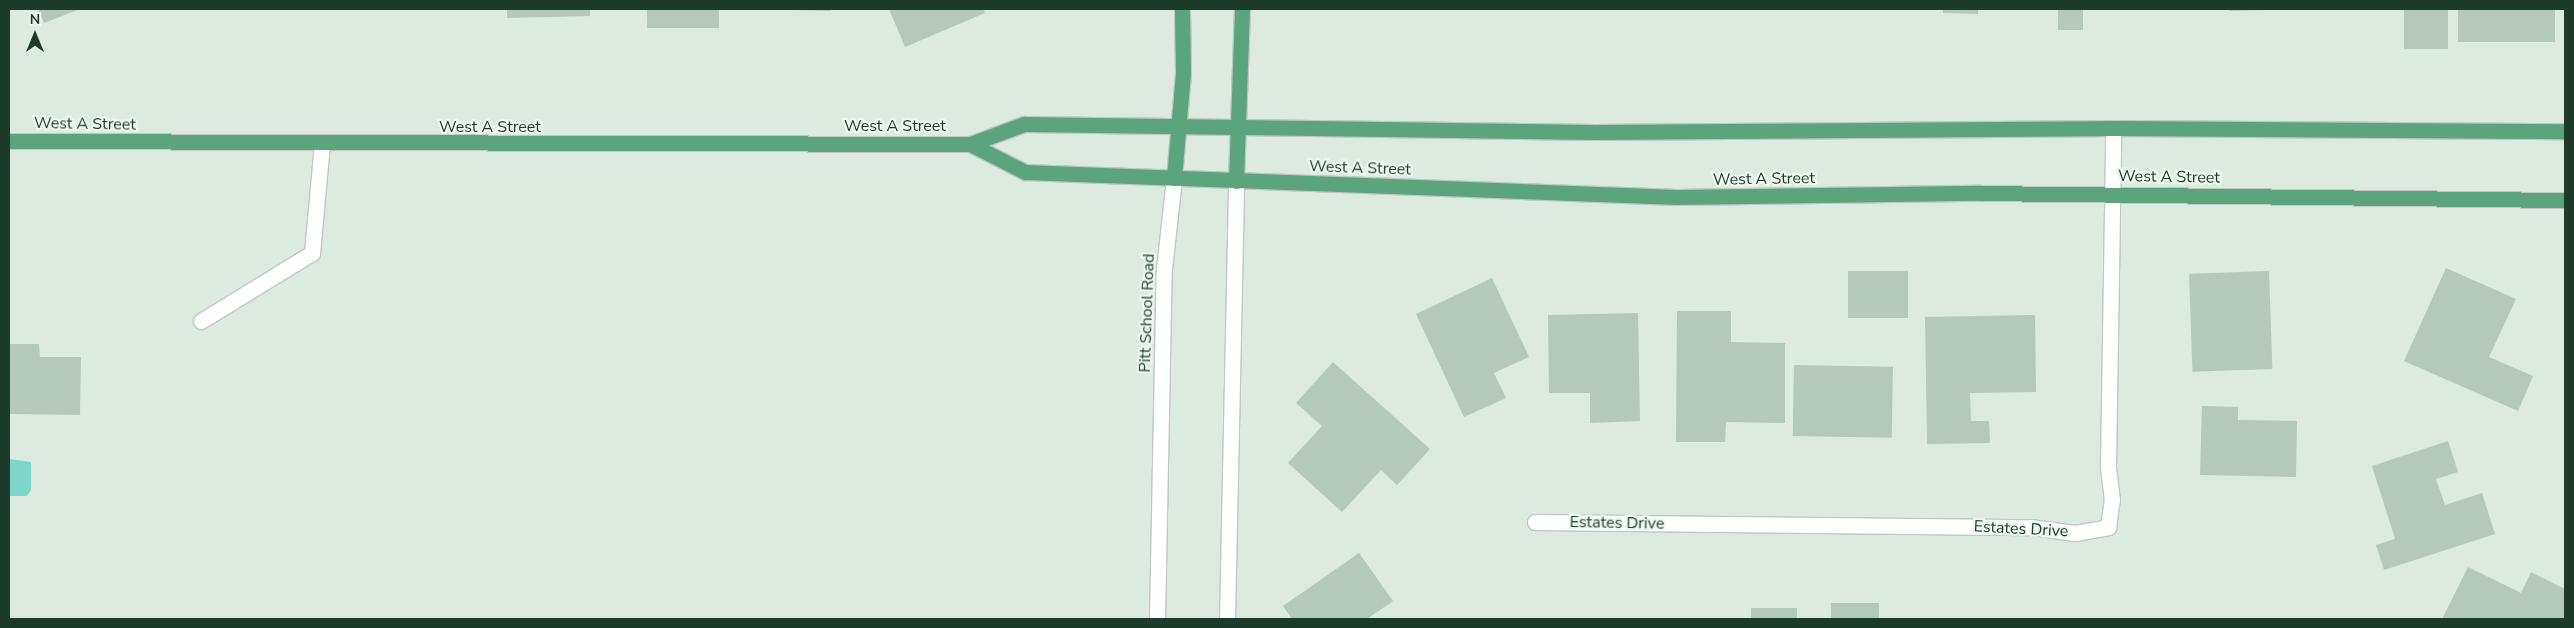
<!DOCTYPE html>
<html>
<head>
<meta charset="utf-8">
<style>
	body { margin:0 }
	#map { position:relative; width:2574px; height:628px; overflow:hidden; background:#dceae0; font-family:"Nunito Sans",sans-serif }
	div>[style] { position:absolute }
	[style*='--x'] { left:calc(var(--x)*1px); top:calc(var(--y)*1px); width:calc(var(--w)*1px); rotate:calc(var(--a)*1deg) }
	.water>* { inset:0; background:#7ed6cb }
	.building>* { inset:0; background:#b4c8bb; transform-origin:0 0 }
	.roads { filter:drop-shadow(1px 0 #c0c8c4) drop-shadow(-1px 0 #c0c8c4) drop-shadow(0 1px #c0c8c4) drop-shadow(0 -1px #c0c8c4) }
	.minor>* { height:15px; margin:-7.5px; padding:0 7.5px; transform-origin:7.5px; border-radius:7.5px; background:#fff }
	.major>* { height:15px; margin:-7.5px; padding:0 7.5px; transform-origin:7.5px; border-radius:7.5px; background:#5ca47e }
	span { translate:-50% -50%; white-space:nowrap; text-align:center; line-height:1.15; -webkit-text-stroke:4.5px #edf7ef; paint-order:stroke }
	.street-label { font-size:16px; color:#1d3b2b }
	.frame { position:absolute; inset:0; border:10px solid #1d3b2b; pointer-events:none }
	.north { position:absolute; left:10px; top:10px; width:50px; height:50px; -webkit-text-stroke:4px #edf7ef; paint-order:stroke; rotate:0deg; font-size:14px; font-weight:700; line-height:20px; text-align:center; color:#1d3b2b }
	.north::after { content:''; display:block; margin:auto; width:18px; height:22px; background:#1d3b2b; clip-path:polygon(50% 0,100% 100%,50% 72%,0 100%) }
</style>
</head>
<body>
<div id="map">
	<div class="water">
		<div style="clip-path:polygon(9px 459px,31px 462px,31px 490px,27px 496px,9px 496px)"></div>
	</div>
	<div class="building">
		<div style="clip-path:polygon(38px 9px,80px 9px,44px 23px)"></div>
		<div style="clip-path:polygon(507px 9px,590px 9px,590px 16px,507px 18px)"></div>
		<div style="left:647px;top:9px;width:72px;height:19px"></div>
		<div style="clip-path:polygon(793px 9px,831px 9px,831px 11px,793px 10px)"></div>
		<div style="clip-path:polygon(889px 9px,983px 9px,985px 13px,905px 47px)"></div>
		<div style="clip-path:polygon(1943px 9px,1978px 9px,1978px 14px,1943px 13px)"></div>
		<div style="left:2058px;top:9px;width:25px;height:21px"></div>
		<div style="clip-path:polygon(2229px 9px,2264px 9px,2264px 10px,2229px 11px)"></div>
		<div style="left:2404px;top:9px;width:44px;height:40px"></div>
		<div style="left:2458px;top:9px;width:97px;height:33px"></div>
		<div style="clip-path:polygon(2446px 268px,2516px 299px,2489px 357px,2533px 376px,2518px 411px,2404px 361px)"></div>
		<div style="left:1848px;top:271px;width:60px;height:47px"></div>
		<div style="left:2269px;top:271px;width:98px;height:80px;rotate:88deg"></div>
		<div style="clip-path:polygon(1492px 278px,1529px 357px,1494px 373px,1506px 398px,1464px 417px,1416px 314px)"></div>
		<div style="clip-path:polygon(1677px 311px,1731px 311px,1731px 342px,1785px 343px,1785px 423px,1726px 422px,1725px 442px,1676px 442px)"></div>
		<div style="clip-path:polygon(1638px 313px,1640px 421px,1590px 423px,1590px 393px,1549px 393px,1548px 315px)"></div>
		<div style="clip-path:polygon(2035px 315px,2036px 392px,1970px 393px,1971px 421px,1989px 421px,1990px 443px,1927px 444px,1925px 317px)"></div>
		<div style="clip-path:polygon(9px 344px,39px 344px,40px 357px,81px 357px,80px 415px,9px 414px)"></div>
		<div style="clip-path:polygon(1333px 362px,1430px 449px,1397px 485px,1381px 470px,1342px 512px,1288px 463px,1322px 426px,1296px 403px)"></div>
		<div style="left:1794px;top:365px;width:99px;height:71px;rotate:1deg"></div>
		<div style="clip-path:polygon(2202px 406px,2238px 407px,2238px 420px,2297px 421px,2296px 477px,2200px 475px)"></div>
		<div style="clip-path:polygon(2448px 441px,2458px 472px,2436px 479px,2445px 505px,2482px 493px,2495px 534px,2384px 570px,2376px 545px,2395px 539px,2372px 466px)"></div>
		<div style="clip-path:polygon(1359px 553px,1393px 601px,1367px 619px,1292px 619px,1283px 606px)"></div>
		<div style="clip-path:polygon(2468px 567px,2521px 593px,2531px 572px,2565px 589px,2565px 619px,2442px 619px)"></div>
		<div style="left:1831px;top:603px;width:48px;height:16px"></div>
		<div style="left:1797px;top:608px;width:11px;height:46px;rotate:90deg"></div>
	</div>
	<div class="roads">
		<div class="minor">
			<div style="--x:201;--y:321;--w:130;--a:-31.5"></div>
			<div style="--x:312;--y:253;--w:109;--a:-84.8"></div>
			<div style="--x:1535;--y:522;--w:496;--a:0.6"></div>
			<div style="--x:2031;--y:527;--w:44;--a:7.8"></div>
			<div style="--x:2075;--y:533;--w:34;--a:-10"></div>
			<div style="--x:2108;--y:527;--w:27;--a:-82"></div>
			<div style="--x:2112;--y:500;--w:35;--a:-97"></div>
			<div style="--x:2108;--y:465;--w:337;--a:-89.1"></div>
			<div style="--x:1157;--y:619;--w:350;--a:-88.9"></div>
			<div style="--x:1164;--y:269;--w:92;--a:-83.7"></div>
			<div style="--x:1227;--y:619;--w:438;--a:-88.8"></div>
		</div>
		<div class="major">
			<div style="--x:9;--y:141;--w:961;--a:0.18"></div>
			<div style="--x:970;--y:144;--w:58;--a:-20.3"></div>
			<div style="--x:1024;--y:124;--w:569;--a:0.81"></div>
			<div style="--x:1593;--y:132;--w:520;--a:-0.44"></div>
			<div style="--x:2113;--y:128;--w:452;--a:0.4"></div>
			<div style="--x:970;--y:144;--w:62;--a:27"></div>
			<div style="--x:1025;--y:172;--w:652;--a:2.2"></div>
			<div style="--x:1677;--y:197;--w:303;--a:-0.8"></div>
			<div style="--x:1980;--y:193;--w:585;--a:0.69"></div>
			<div style="--x:1174;--y:178;--w:105;--a:-85.1"></div>
			<div style="--x:1183;--y:73;--w:64;--a:-90.9"></div>
			<div style="--x:1236;--y:181;--w:172;--a:-88"></div>
		</div>
	</div>
	<div class="street-label">
		<span style="left:85px;top:124px;rotate:1deg">West A Street</span>
		<span style="left:895px;top:126px">West A Street</span>
		<span style="left:490px;top:127px">West A Street</span>
		<span style="left:1360px;top:168px;rotate:2deg">West A Street</span>
		<span style="left:2169px;top:177px;rotate:1deg">West A Street</span>
		<span style="left:1764px;top:179px;rotate:-1deg">West A Street</span>
		<span style="left:1147px;top:313px;rotate:-88deg">Pitt School Road</span>
		<span style="left:1617px;top:523px;rotate:1deg">Estates Drive</span>
		<span style="left:2021px;top:529px;rotate:3deg">Estates Drive</span>
	</div>
	<div class="frame"></div>
	<div class="north">N</div>
</div>
</body>
</html>
